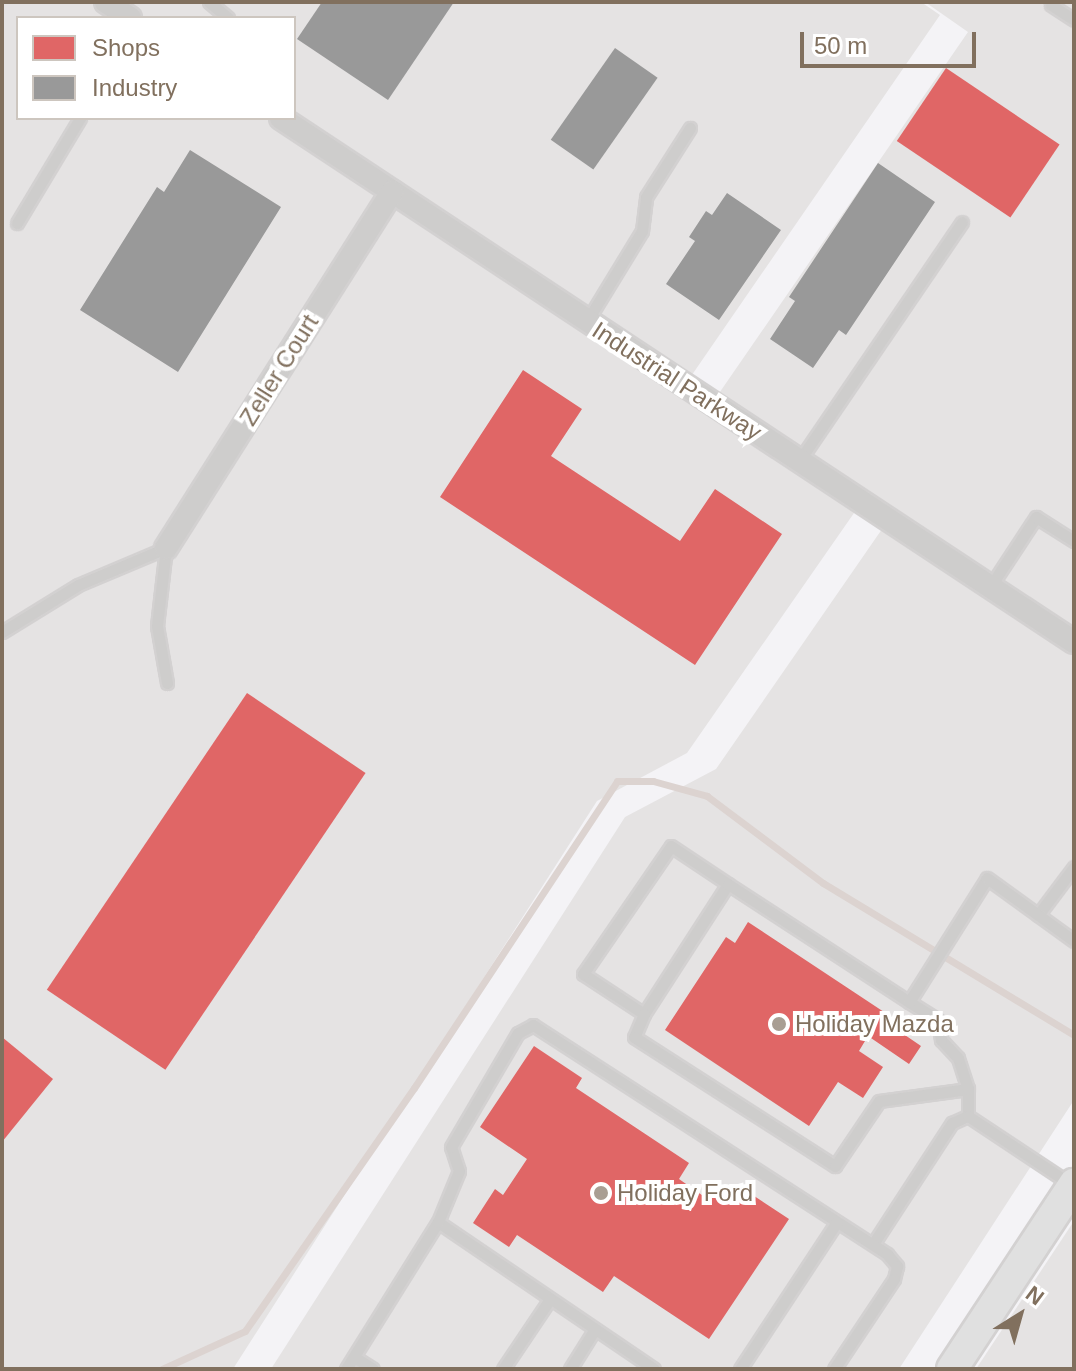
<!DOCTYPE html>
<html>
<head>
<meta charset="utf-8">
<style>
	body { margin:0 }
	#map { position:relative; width:1076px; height:1371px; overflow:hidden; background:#f4f3f6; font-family:Arial,sans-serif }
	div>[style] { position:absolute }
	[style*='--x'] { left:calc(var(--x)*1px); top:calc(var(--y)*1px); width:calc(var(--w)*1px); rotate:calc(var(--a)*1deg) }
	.built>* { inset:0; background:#e5e3e3 }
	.shops>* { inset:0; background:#e06666; transform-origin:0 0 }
	.industry>* { inset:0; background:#999; transform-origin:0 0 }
	.stream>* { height:7px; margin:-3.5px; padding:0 3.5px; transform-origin:3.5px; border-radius:3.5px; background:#dcd3d0 }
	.roads { filter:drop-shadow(2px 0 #d3d1d1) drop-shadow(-2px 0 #d3d1d1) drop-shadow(0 2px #d3d1d1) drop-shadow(0 -2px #d3d1d1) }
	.lane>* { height:11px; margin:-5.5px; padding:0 5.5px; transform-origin:5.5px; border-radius:5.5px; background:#cecdcc }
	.street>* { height:22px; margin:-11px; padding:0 11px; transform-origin:11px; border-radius:11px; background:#cecdcc }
	.secondary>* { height:30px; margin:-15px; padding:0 15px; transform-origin:15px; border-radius:15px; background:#e0e0e0 }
	.dots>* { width:22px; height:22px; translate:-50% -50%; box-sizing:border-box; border:4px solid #fff; border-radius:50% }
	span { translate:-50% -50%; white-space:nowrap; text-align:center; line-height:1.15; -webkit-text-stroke:8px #fff; paint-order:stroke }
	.street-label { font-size:24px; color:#81705e }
	.poi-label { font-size:24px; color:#81705e }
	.left { translate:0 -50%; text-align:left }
	.frame { position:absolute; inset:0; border:4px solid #81705e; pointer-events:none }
	.legend { position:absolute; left:16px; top:16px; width:280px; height:104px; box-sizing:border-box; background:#fff; border:2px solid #cdc6bf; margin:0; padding:10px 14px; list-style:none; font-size:24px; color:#81705e }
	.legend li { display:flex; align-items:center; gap:16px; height:40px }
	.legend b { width:40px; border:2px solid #cdc6bf }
	.north { position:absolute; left:980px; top:1275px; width:80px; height:80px; -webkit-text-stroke:6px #fff; paint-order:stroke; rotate:37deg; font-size:22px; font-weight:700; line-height:32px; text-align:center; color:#81705e }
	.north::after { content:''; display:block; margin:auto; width:28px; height:36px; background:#81705e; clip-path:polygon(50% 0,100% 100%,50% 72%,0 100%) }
	.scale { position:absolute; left:800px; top:32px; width:176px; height:36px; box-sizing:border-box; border:4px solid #81705e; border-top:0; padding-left:10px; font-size:24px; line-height:28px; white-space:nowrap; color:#81705e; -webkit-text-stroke:6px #fff; paint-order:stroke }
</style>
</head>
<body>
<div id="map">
	<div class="built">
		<div style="clip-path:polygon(evenodd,2px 2px,921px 2px,940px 15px,685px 385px,861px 503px,687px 753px,597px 801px,233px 1369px,2px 1369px,2px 2px,18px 18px,294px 18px,294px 118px,18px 118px,18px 18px)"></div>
		<div style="clip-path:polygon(925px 2px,1074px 2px,1074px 1100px,899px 1369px,271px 1369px,625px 817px,716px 769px,889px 519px,713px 402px,968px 32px)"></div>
		<div style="clip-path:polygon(1074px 1221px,1074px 1369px,976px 1369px)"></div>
	</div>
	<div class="shops">
		<div style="left:946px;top:68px;width:137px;height:88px;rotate:34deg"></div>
		<div style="clip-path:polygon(523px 370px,582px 409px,551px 456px,680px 541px,715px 489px,782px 534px,695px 665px,440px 497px)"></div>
		<div style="left:247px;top:693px;width:143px;height:358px;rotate:34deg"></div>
		<div style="clip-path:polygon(748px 922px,884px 1012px,880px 1018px,921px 1046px,909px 1064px,868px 1036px,859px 1051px,883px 1067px,863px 1098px,838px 1082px,809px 1126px,665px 1030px,726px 937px,735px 943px)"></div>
		<div style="clip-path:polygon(2px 1037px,53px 1079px,2px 1142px)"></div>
		<div style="clip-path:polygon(534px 1046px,582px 1078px,576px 1088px,689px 1163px,679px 1179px,709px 1200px,719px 1184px,731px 1191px,736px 1184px,789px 1219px,709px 1339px,614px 1276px,603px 1292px,517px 1235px,509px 1247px,473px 1223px,495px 1189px,503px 1195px,527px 1159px,480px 1127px)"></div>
	</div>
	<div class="industry">
		<div style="clip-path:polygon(322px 2px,454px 2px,388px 100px,297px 39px)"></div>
		<div style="left:615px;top:48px;width:52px;height:112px;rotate:35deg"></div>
		<div style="clip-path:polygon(190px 150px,281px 207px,178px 372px,80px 310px,157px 187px,164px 192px)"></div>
		<div style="clip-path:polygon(878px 163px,935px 202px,846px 335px,839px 330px,813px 368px,770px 339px,795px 301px,789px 297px)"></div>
		<div style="clip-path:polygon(727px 193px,781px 230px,719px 320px,666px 284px,695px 241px,689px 237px,706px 211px,712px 215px)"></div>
	</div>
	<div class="stream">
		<div style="--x:162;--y:1369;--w:91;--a:-24.6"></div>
		<div style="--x:245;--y:1331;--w:296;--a:-55.2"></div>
		<div style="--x:414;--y:1088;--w:368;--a:-56.5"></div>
		<div style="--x:617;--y:781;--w:36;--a:0"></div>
		<div style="--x:653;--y:781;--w:56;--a:15.5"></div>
		<div style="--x:707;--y:796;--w:145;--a:36.9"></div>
		<div style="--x:823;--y:883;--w:293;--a:31.2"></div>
	</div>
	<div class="roads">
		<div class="lane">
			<div style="--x:209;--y:2;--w:25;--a:40"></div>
			<div style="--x:1051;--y:5;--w:27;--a:33"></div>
			<div style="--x:17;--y:223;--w:122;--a:-59"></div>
			<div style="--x:587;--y:321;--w:105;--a:-58.6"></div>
			<div style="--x:642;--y:231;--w:34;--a:-83"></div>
			<div style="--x:646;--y:197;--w:82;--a:-57.5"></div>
			<div style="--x:799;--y:461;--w:289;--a:-55.7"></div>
			<div style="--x:990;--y:587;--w:84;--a:-56.7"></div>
			<div style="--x:1036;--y:517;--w:45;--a:32.3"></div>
			<div style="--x:2;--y:632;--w:89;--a:-31.7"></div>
			<div style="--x:78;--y:585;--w:95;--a:-22.8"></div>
			<div style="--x:166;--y:548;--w:79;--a:96.6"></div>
			<div style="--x:157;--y:626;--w:58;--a:80"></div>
			<div style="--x:728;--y:884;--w:155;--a:122.9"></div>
			<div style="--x:644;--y:1014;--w:73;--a:-146.7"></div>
			<div style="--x:583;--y:974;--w:155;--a:-55.5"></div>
			<div style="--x:671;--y:846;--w:69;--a:33.7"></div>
			<div style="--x:728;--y:884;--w:216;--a:33.1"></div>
			<div style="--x:1038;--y:915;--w:60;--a:-53.1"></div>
			<div style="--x:644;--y:1014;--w:25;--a:113"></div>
			<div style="--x:634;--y:1037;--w:239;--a:32.7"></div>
			<div style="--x:835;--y:1166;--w:78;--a:-55.9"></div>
			<div style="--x:879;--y:1101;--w:90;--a:-7.7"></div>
			<div style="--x:968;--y:1116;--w:27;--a:-90"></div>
			<div style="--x:968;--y:1089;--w:33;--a:-108"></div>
			<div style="--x:958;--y:1058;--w:25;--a:-133"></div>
			<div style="--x:941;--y:1040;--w:20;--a:-99"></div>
			<div style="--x:938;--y:1020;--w:34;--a:-148"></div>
			<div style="--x:909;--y:1002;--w:146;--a:-57.8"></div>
			<div style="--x:987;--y:878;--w:107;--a:35.9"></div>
			<div style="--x:438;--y:1222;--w:261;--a:34.2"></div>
			<div style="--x:873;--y:1244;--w:145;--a:-56.9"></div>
			<div style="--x:952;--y:1123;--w:17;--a:-24"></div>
			<div style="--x:968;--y:1116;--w:125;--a:33.6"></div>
			<div style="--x:354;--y:1357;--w:22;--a:32"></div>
			<div style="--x:346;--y:1369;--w:173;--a:-58"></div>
			<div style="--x:438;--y:1222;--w:55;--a:-67.6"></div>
			<div style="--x:459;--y:1171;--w:25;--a:-108"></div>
			<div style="--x:451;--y:1147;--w:132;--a:-59.6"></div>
			<div style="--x:518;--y:1033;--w:17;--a:-28"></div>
			<div style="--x:533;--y:1025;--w:422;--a:32.9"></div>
			<div style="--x:887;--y:1254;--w:16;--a:50"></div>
			<div style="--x:897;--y:1266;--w:13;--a:103"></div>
			<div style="--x:894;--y:1279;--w:108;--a:123.7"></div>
			<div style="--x:503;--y:1369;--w:84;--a:-56.1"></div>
			<div style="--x:570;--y:1369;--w:47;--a:-58"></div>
			<div style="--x:740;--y:1369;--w:176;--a:-56.6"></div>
		</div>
		<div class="street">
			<div style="--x:106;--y:2;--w:29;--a:34"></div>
			<div style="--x:281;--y:118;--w:950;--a:33.46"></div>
			<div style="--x:166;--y:548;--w:422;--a:-57.6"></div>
		</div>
		<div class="secondary">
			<div style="--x:952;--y:1369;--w:222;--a:-56.6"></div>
		</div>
	</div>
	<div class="dots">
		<div style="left:779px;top:1024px;background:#a99e93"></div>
		<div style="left:601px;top:1193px;background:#a99e93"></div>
	</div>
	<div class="street-label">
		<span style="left:279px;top:370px;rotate:-58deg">Zeller Court</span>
		<span style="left:677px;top:381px;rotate:33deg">Industrial Parkway</span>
	</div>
	<div class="poi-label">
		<span class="left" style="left:795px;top:1024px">Holiday Mazda</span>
		<span class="left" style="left:617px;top:1193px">Holiday Ford</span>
	</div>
	<div class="frame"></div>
	<ul class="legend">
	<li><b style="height:22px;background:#e06666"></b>Shops</li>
	<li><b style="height:22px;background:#999"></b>Industry</li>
	</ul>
	<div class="north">N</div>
	<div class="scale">50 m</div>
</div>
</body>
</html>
